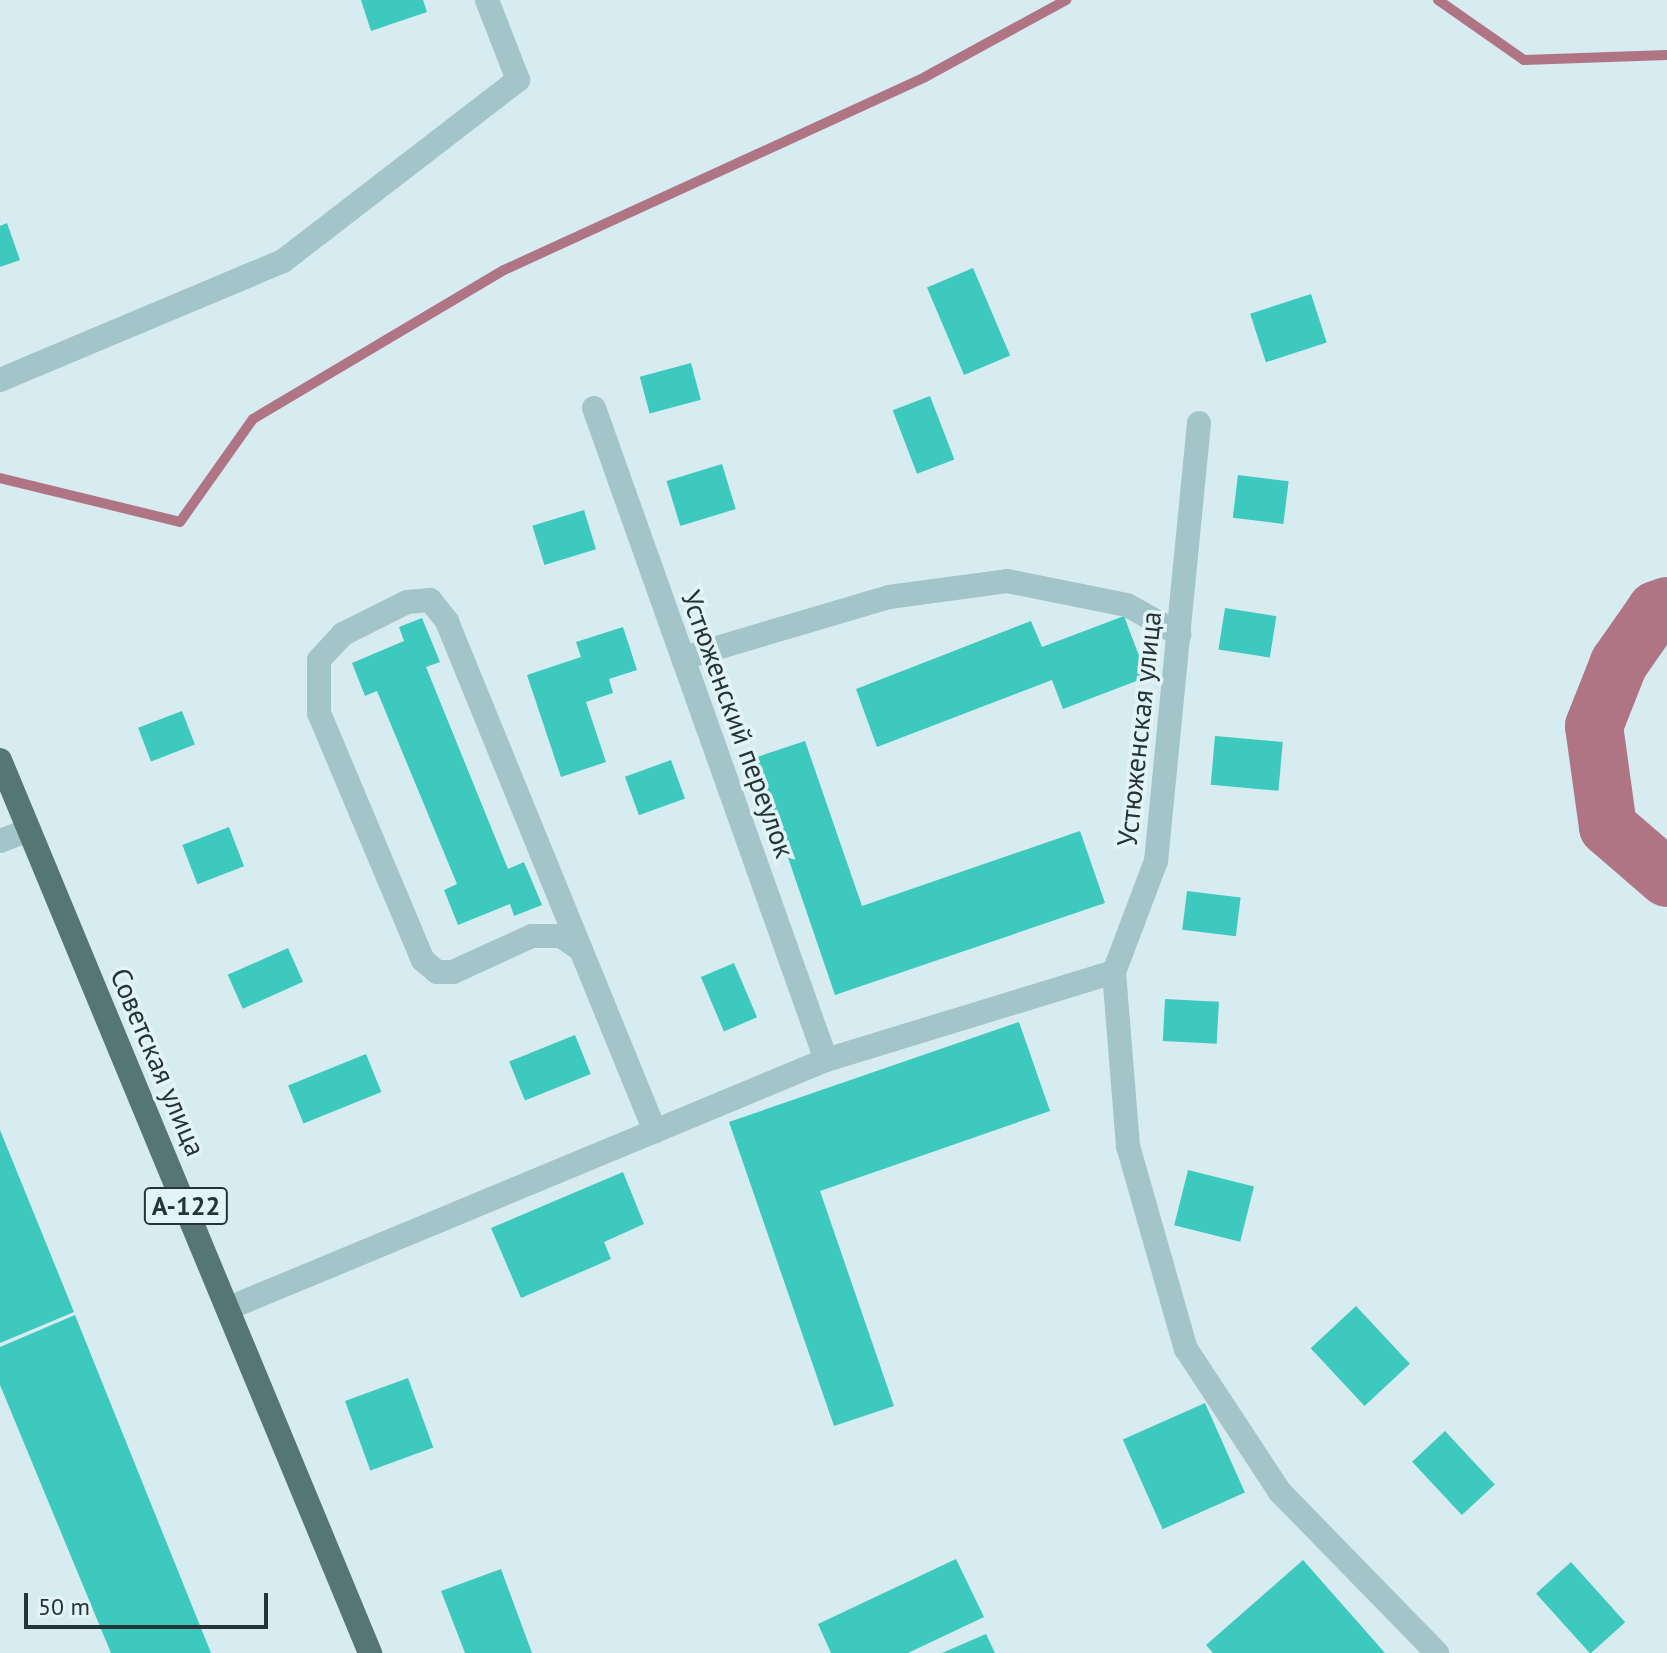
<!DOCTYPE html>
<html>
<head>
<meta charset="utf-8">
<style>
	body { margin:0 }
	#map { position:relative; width:1667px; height:1653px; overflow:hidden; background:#d7ecf1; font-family:"PT Sans",sans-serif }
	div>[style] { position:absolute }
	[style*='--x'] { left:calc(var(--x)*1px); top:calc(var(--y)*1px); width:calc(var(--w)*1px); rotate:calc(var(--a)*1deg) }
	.stream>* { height:10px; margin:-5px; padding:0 5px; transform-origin:5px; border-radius:5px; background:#af7585 }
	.river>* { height:58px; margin:-29px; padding:0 29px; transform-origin:29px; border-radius:29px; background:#af7585 }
	.building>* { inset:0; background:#3ec9be; transform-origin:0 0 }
	.minor>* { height:24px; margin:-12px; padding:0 12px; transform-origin:12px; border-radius:12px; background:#a3c4c9 }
	.major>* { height:24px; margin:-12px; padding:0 12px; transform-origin:12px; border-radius:12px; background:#567676 }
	span { translate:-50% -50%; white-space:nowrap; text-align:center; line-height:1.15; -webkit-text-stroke:7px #e3f4f9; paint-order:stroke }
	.shield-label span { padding:2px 6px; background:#e3f4f9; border:2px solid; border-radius:6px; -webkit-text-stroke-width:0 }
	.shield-label { font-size:26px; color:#253434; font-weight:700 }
	.street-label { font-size:28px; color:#253434 }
	.scale { position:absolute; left:24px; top:1593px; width:244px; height:36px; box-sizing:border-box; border:4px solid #253434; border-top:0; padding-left:10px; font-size:24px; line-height:28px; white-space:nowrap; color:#253434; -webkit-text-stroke:6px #e3f4f9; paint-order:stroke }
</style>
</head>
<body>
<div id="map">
	<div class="stream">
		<div style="--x:1438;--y:0;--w:105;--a:34.9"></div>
		<div style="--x:1524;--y:60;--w:143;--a:-2"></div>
		<div style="--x:0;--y:478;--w:185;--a:13.7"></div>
		<div style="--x:180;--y:522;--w:126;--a:-54.7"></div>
		<div style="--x:253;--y:419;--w:292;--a:-30.7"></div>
		<div style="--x:504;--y:270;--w:463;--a:-24.6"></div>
		<div style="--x:925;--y:77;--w:161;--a:-28.6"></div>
	</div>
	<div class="river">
		<div style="--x:1667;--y:606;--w:12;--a:160"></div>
		<div style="--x:1656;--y:610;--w:65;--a:124.9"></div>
		<div style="--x:1619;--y:663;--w:68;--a:111.6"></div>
		<div style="--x:1594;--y:726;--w:102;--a:82.1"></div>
		<div style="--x:1608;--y:827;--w:78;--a:40.8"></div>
	</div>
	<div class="building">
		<div style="clip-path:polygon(361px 0,423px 0,427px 12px,371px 31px)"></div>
		<div style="clip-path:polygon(7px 223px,20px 260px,0 267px,0 226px)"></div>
		<div style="left:973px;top:268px;width:95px;height:50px;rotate:67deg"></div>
		<div style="left:1311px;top:294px;width:51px;height:64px;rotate:72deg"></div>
		<div style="left:691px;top:363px;width:38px;height:53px;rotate:75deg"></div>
		<div style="left:930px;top:396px;width:68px;height:40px;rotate:69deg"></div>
		<div style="left:722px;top:464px;width:47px;height:58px;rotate:73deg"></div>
		<div style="left:1238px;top:475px;width:51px;height:43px;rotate:7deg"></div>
		<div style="left:584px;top:510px;width:41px;height:54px;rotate:73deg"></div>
		<div style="left:1225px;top:608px;width:52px;height:42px;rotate:9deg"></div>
		<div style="clip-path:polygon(1124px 616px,1147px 677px,1063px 709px,1052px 680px,877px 747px,856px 689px,1031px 621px,1042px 647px)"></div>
		<div style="clip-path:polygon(422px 618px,440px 662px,426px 667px,508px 869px,524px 862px,542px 905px,514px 916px,510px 904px,458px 925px,444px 890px,457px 884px,377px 691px,365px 696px,352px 663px,404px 641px,399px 627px)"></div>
		<div style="clip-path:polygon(623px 627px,637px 670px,609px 679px,613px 693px,586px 702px,606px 762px,561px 777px,527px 675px,581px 657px,576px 642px)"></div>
		<div style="left:182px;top:711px;width:36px;height:47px;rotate:69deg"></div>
		<div style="left:1215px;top:736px;width:68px;height:49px;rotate:5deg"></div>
		<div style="clip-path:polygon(805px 741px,862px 906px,1080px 831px,1105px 903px,835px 995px,754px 758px)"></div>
		<div style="left:671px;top:760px;width:41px;height:49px;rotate:70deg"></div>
		<div style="left:229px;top:827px;width:42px;height:50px;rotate:69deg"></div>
		<div style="left:1187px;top:891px;width:54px;height:39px;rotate:7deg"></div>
		<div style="left:288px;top:948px;width:37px;height:66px;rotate:66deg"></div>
		<div style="left:734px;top:963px;width:59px;height:36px;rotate:67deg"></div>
		<div style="left:1165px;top:999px;width:54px;height:42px;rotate:3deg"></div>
		<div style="clip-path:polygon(1019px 1022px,1050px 1111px,820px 1191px,894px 1406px,834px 1426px,729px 1122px)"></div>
		<div style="left:575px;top:1035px;width:42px;height:71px;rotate:68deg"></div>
		<div style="left:366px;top:1054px;width:41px;height:84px;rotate:68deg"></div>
		<div style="clip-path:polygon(0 1130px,74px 1312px,0 1343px)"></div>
		<div style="left:1188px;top:1170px;width:68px;height:57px;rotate:14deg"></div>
		<div style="clip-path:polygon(623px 1172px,644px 1224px,604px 1242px,611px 1259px,521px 1298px,491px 1228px)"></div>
		<div style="left:1356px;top:1306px;width:79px;height:62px;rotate:47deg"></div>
		<div style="clip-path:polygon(75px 1315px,211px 1653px,111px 1653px,0 1385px,0 1347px)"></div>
		<div style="left:408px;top:1378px;width:74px;height:67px;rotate:70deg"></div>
		<div style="left:1205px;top:1403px;width:98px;height:90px;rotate:66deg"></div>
		<div style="left:1445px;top:1431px;width:73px;height:45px;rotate:47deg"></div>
		<div style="clip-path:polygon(956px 1559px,984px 1617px,908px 1653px,831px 1653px,818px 1624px)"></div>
		<div style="clip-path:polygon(1303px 1560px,1385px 1653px,1213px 1653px,1206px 1645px)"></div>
		<div style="left:1571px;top:1562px;width:81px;height:47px;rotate:48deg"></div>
		<div style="clip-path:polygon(501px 1569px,532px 1653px,465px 1653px,441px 1591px)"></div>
		<div style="clip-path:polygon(986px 1634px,995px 1653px,942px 1653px)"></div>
	</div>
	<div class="minor">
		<div style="--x:0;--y:380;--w:307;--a:-22.8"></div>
		<div style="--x:283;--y:261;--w:297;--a:-37.6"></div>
		<div style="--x:518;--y:80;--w:86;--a:-111.2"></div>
		<div style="--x:594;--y:408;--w:692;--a:70.41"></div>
		<div style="--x:1199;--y:423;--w:440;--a:95.6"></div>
		<div style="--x:1156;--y:861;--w:119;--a:110.7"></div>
		<div style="--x:1114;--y:972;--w:175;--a:85.4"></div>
		<div style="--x:1128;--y:1146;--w:211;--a:74.1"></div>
		<div style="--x:1186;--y:1349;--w:171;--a:56.7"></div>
		<div style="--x:1280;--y:1492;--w:225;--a:45.7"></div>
		<div style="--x:683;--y:658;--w:215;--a:-16.5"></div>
		<div style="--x:889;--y:597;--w:119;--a:-7.7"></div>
		<div style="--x:1007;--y:581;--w:122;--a:11.3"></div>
		<div style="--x:1127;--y:605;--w:60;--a:29.1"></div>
		<div style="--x:0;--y:841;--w:31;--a:-21"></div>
		<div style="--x:581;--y:950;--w:355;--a:-112.2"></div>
		<div style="--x:447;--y:621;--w:27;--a:-129"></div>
		<div style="--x:430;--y:600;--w:23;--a:175"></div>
		<div style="--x:407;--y:602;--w:72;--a:153.4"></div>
		<div style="--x:343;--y:634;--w:35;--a:133"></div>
		<div style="--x:319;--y:660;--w:53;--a:90"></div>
		<div style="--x:319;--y:713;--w:268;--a:67.2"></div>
		<div style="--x:423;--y:960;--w:18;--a:41"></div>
		<div style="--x:437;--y:972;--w:16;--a:0"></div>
		<div style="--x:453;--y:972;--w:87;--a:-24.5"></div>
		<div style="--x:532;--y:936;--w:29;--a:0"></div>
		<div style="--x:561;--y:936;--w:24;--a:35"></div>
		<div style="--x:581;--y:950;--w:196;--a:67.8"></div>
		<div style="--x:229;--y:1308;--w:646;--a:-22.56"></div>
		<div style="--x:826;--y:1060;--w:301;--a:-17"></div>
	</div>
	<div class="major">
		<div style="--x:0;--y:760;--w:967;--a:67.49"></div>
	</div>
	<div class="shield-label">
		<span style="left:186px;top:1206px">А-122</span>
	</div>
	<div class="street-label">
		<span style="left:738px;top:724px;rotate:70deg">Устюженский переулок</span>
		<span style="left:1139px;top:729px;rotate:-84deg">Устюженская улица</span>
		<span style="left:158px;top:1062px;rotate:67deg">Советская улица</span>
	</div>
	<div class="scale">50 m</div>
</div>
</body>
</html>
